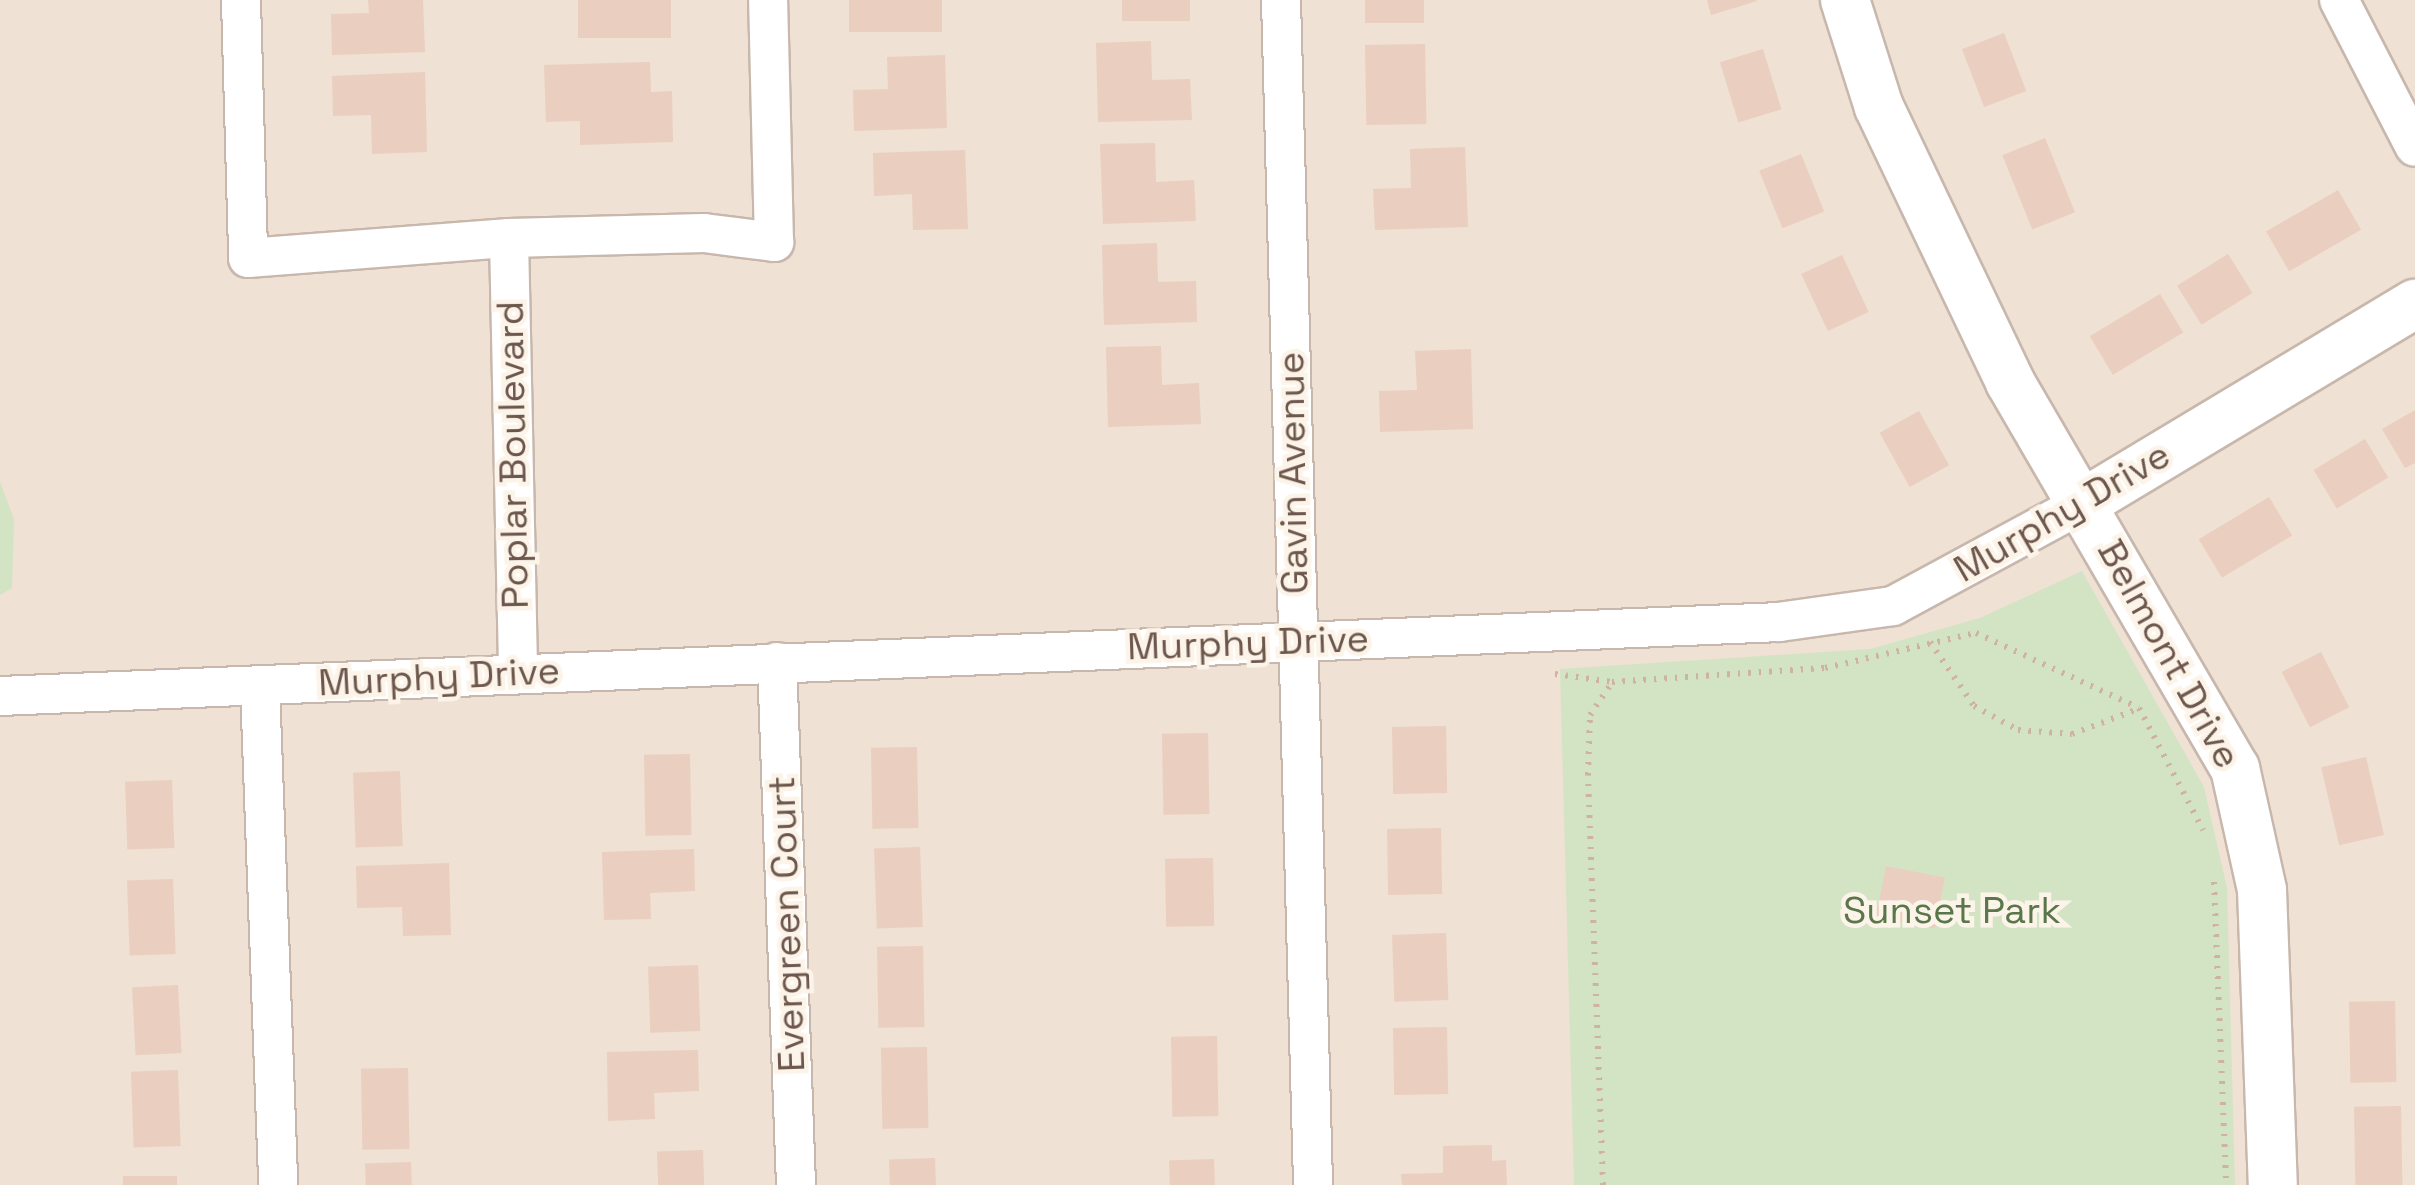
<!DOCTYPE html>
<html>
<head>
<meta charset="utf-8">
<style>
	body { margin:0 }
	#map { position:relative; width:2415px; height:1185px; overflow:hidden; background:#f9efe4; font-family:"Space Grotesk",sans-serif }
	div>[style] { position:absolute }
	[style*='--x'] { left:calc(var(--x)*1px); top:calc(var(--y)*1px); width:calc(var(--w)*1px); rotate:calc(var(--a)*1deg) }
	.residential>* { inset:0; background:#efe1d3; transform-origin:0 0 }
	.green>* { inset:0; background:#d3e4c4 }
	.building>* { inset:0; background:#eacebf; transform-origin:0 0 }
	.path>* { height:6px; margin-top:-3px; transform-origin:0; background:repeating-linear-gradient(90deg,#cfb2a3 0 2.5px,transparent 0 10.5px) }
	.roads { filter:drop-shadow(2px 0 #c8b7ac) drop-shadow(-2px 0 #c8b7ac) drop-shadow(0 2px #c8b7ac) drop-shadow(0 -2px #c8b7ac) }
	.minor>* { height:38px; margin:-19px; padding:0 19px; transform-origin:19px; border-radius:19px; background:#fff }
	.tertiary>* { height:48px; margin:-24px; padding:0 24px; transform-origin:24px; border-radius:24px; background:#fff }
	span { translate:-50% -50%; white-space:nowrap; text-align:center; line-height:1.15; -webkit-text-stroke:9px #fcf4e9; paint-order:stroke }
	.street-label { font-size:38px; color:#6d574d }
	.park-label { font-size:38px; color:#59774a }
</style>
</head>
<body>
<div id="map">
	<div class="residential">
		<div style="left:0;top:0;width:2415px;height:1185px"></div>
	</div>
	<div class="green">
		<div style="clip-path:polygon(0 482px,14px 519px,12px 588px,0 595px)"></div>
		<div style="clip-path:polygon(2082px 571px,2204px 787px,2227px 888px,2235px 1185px,1574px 1185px,1560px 669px,1870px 649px,1980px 618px)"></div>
	</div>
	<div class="building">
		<div style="clip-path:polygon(368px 0,423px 0,425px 52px,332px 55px,331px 14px,369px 13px)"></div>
		<div style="left:578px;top:0;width:93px;height:38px"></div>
		<div style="left:849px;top:0;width:93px;height:32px"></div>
		<div style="left:1122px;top:0;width:68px;height:21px"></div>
		<div style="left:1365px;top:0;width:59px;height:23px"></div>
		<div style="clip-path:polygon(1707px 0,1756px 0,1757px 1px,1711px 15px)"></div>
		<div style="left:2004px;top:33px;width:62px;height:45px;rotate:69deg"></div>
		<div style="clip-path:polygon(1151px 41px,1152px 80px,1190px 79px,1192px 120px,1098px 122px,1096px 43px)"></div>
		<div style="left:1425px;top:44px;width:80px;height:60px;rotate:89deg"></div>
		<div style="left:1763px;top:49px;width:63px;height:45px;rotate:73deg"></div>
		<div style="clip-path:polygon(945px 55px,947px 128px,854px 131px,853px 90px,888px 89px,887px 57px)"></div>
		<div style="clip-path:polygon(650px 62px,651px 92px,672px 91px,673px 142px,580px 145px,580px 121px,546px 122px,544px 65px)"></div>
		<div style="clip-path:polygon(425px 72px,427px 152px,372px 154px,371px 115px,333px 116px,332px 76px)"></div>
		<div style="left:2045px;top:138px;width:80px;height:46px;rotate:68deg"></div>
		<div style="clip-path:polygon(1155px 143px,1156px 182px,1194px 180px,1196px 221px,1103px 224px,1100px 144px)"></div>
		<div style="clip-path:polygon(1465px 147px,1468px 227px,1375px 230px,1373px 189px,1411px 188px,1410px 149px)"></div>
		<div style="clip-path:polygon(965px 150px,968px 229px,913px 230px,912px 194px,874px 196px,873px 153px)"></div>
		<div style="left:1801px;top:154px;width:62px;height:45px;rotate:68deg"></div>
		<div style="left:2338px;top:190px;width:46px;height:83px;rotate:60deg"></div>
		<div style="clip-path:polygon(1157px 243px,1158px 282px,1196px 281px,1197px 322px,1104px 325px,1102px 245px)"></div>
		<div style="left:2228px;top:254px;width:46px;height:60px;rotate:58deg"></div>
		<div style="left:1842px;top:255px;width:63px;height:45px;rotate:65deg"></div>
		<div style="left:2160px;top:294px;width:45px;height:82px;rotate:59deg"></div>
		<div style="clip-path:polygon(1161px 346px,1162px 385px,1199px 383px,1201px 424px,1108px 427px,1106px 347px)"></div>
		<div style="clip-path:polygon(1471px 349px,1473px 429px,1380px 432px,1379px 391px,1417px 390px,1415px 351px)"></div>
		<div style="clip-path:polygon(2415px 410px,2415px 463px,2405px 468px,2382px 429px)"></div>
		<div style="left:1919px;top:411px;width:62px;height:45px;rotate:61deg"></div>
		<div style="left:2365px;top:439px;width:45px;height:60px;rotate:59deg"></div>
		<div style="left:2269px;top:497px;width:45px;height:82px;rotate:59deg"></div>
		<div style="left:2321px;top:652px;width:62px;height:44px;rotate:63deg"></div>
		<div style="left:1446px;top:726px;width:67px;height:54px;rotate:89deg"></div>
		<div style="left:1208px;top:733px;width:81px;height:46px;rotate:89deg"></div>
		<div style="left:917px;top:747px;width:81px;height:46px;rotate:89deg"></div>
		<div style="left:690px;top:754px;width:81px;height:46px;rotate:89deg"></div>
		<div style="left:2366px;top:757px;width:80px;height:46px;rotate:77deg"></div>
		<div style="left:400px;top:771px;width:75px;height:47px;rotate:88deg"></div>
		<div style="left:172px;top:780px;width:68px;height:47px;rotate:88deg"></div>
		<div style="left:1441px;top:828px;width:66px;height:54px;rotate:89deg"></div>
		<div style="left:920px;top:847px;width:80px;height:46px;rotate:88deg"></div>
		<div style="clip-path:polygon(694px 849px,695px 891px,650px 893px,651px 919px,604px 920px,602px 852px)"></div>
		<div style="left:1213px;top:858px;width:68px;height:48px;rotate:89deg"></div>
		<div style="clip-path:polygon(449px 863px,451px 935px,403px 936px,402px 907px,357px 908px,356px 866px)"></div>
		<div style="left:1886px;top:866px;width:60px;height:52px;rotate:11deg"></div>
		<div style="left:173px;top:879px;width:75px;height:46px;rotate:88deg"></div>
		<div style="left:1446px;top:933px;width:67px;height:54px;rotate:88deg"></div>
		<div style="left:923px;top:946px;width:81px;height:46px;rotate:89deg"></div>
		<div style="left:698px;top:965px;width:66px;height:50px;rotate:88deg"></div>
		<div style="left:178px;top:985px;width:68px;height:46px;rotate:87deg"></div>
		<div style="left:2395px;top:1001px;width:81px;height:46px;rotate:89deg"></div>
		<div style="left:1447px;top:1027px;width:67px;height:54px;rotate:89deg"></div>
		<div style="left:1217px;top:1036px;width:80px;height:46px;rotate:89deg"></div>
		<div style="left:927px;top:1047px;width:81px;height:46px;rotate:89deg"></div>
		<div style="clip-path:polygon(698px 1050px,699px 1091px,654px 1093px,655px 1119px,608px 1121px,607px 1052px)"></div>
		<div style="left:408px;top:1068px;width:81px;height:47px;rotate:89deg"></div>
		<div style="left:178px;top:1070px;width:76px;height:47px;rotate:88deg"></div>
		<div style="left:2401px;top:1106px;width:79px;height:47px;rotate:89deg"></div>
		<div style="clip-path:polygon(1492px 1145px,1492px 1161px,1506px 1160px,1507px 1185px,1402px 1185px,1401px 1174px,1443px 1173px,1443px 1146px)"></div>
		<div style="left:703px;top:1150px;width:35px;height:46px;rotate:88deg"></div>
		<div style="left:935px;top:1158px;width:27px;height:46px;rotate:88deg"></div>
		<div style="left:1214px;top:1159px;width:26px;height:45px;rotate:88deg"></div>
		<div style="left:411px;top:1162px;width:23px;height:46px;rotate:88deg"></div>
		<div style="left:177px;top:1176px;width:9px;height:54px;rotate:90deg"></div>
	</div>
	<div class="path">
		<div style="--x:1930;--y:642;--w:78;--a:55.5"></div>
		<div style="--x:1974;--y:706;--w:50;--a:28.6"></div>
		<div style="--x:2018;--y:730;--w:54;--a:4.2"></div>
		<div style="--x:2072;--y:734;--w:71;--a:-20.7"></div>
		<div style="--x:1555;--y:674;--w:58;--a:8"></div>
		<div style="--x:2214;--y:882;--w:303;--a:87.7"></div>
		<div style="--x:1603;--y:1185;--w:410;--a:-92.1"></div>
		<div style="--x:1588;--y:775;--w:60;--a:-88.1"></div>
		<div style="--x:1590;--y:715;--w:40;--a:-56"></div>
		<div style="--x:1612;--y:682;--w:213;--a:-3.8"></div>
		<div style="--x:1825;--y:668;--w:155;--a:-13.1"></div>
		<div style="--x:1976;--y:633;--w:179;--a:24.7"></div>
		<div style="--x:2139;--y:708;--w:138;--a:62.3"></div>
	</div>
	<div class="roads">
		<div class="minor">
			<div style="--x:241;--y:0;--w:258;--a:88.4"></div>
			<div style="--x:248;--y:258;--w:262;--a:-4.4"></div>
			<div style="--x:509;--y:238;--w:195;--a:-1.5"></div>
			<div style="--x:704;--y:233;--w:71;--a:7.3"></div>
			<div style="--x:774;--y:242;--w:242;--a:-91.4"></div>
			<div style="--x:1281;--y:0;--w:1185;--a:88.45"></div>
			<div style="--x:2339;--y:0;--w:165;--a:62.7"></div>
			<div style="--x:509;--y:238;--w:433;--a:88.8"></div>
			<div style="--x:777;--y:662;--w:523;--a:87.92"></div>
			<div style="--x:260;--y:687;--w:498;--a:87.9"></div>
			<div style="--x:0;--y:696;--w:1781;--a:-2.38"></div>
			<div style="--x:1779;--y:622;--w:115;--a:-8"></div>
			<div style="--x:1893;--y:606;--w:218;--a:-28.4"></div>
		</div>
		<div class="tertiary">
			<div style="--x:1845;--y:0;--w:112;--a:72.4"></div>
			<div style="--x:1879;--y:107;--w:305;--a:64.5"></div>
			<div style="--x:2010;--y:382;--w:447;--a:59.8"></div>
			<div style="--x:2235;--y:768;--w:125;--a:77.5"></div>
			<div style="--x:2262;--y:890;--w:295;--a:87.9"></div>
			<div style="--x:2085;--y:502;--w:385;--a:-31"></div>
		</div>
	</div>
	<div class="street-label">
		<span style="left:513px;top:455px;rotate:-91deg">Poplar Boulevard</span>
		<span style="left:1293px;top:473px;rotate:-91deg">Gavin Avenue</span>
		<span style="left:2062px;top:512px;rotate:-30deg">Murphy Drive</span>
		<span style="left:1248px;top:643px;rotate:-2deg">Murphy Drive</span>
		<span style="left:2169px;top:654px;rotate:61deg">Belmont Drive</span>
		<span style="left:439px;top:677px;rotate:-3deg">Murphy Drive</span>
		<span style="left:787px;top:924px;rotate:-92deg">Evergreen Court</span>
	</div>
	<div class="park-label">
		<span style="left:1952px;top:911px">Sunset Park</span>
	</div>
</div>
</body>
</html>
